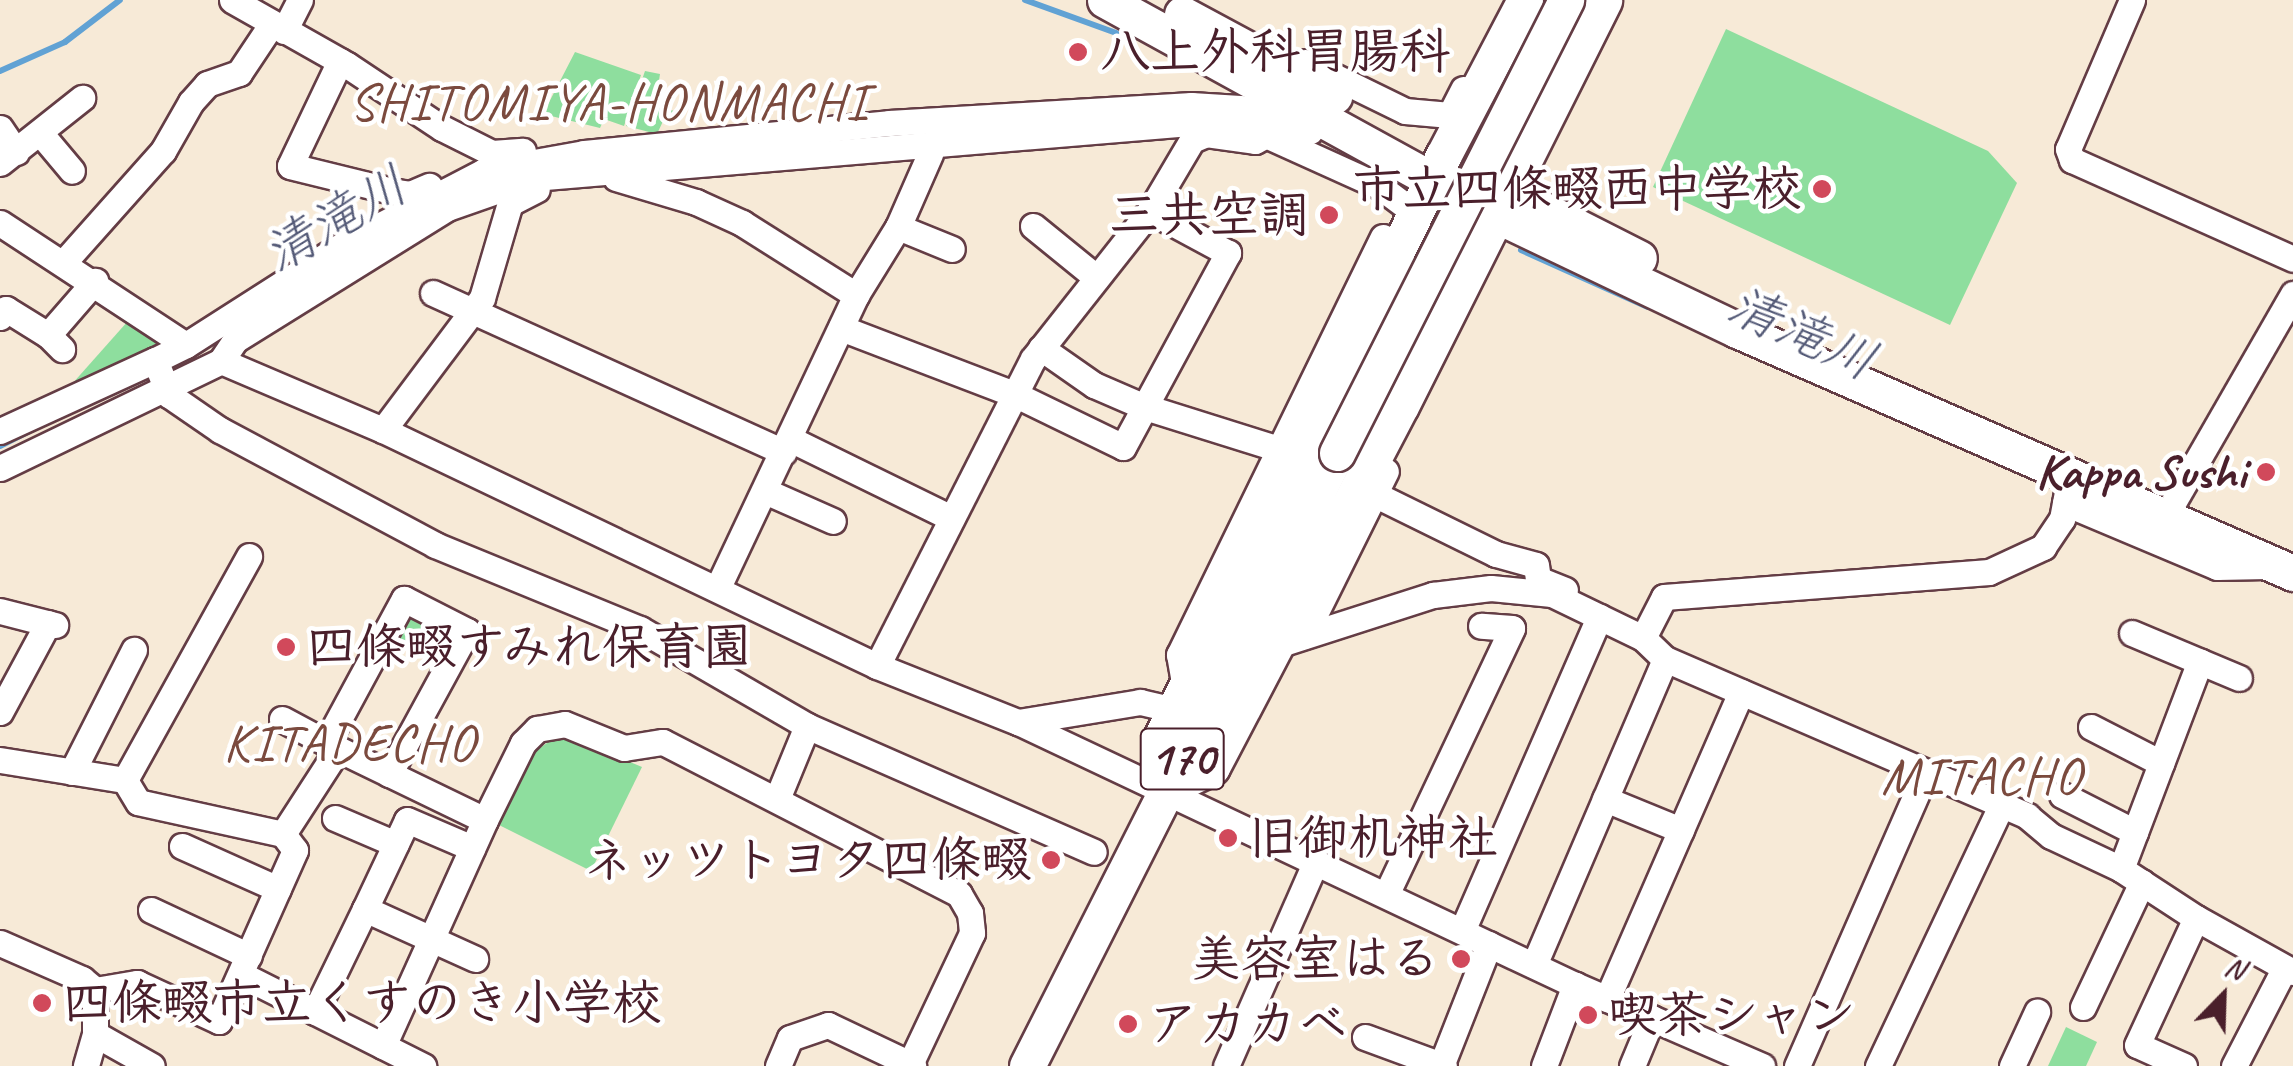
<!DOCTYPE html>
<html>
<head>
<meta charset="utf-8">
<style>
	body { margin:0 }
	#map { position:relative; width:2293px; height:1066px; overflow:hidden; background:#f7ead7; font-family:Caveat,"Klee One",sans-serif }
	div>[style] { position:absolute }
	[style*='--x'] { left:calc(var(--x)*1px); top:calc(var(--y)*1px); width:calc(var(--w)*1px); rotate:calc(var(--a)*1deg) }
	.green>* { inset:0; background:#8ede9e; transform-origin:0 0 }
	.stream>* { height:6px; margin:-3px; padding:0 3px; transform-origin:3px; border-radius:3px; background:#61a2d4 }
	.roads { filter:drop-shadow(2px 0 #643d45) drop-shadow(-2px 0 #643d45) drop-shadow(0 2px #643d45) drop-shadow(0 -2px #643d45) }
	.minor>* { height:25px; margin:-12.5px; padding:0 12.5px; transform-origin:12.5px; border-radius:12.5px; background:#fff }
	.highway>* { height:35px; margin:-17.5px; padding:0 17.5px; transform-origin:17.5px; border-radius:17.5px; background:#fff }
	.bridges { filter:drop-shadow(2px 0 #643d45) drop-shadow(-2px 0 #643d45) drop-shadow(0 2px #643d45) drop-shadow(0 -2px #643d45) }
	.highway-bridge>* { height:35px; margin:-17.5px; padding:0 17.5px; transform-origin:17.5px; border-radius:17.5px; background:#fff }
	.dots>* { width:28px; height:28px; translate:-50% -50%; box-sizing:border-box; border:5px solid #fff; border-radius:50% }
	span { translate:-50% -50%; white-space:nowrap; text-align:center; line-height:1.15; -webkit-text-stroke:9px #fff; paint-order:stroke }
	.shield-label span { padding:2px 8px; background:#fff; border:2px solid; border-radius:8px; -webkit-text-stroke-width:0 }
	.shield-label { font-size:48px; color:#4a1f2b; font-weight:700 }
	.poi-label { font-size:50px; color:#4a1f2b; font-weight:700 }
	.left { translate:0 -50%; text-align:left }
	.right { translate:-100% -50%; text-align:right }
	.neighbourhood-label { font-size:52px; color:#7b4a3e; letter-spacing:2.5px }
	.water-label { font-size:52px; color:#545a77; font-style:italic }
	.north { position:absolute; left:2173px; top:946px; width:100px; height:100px; -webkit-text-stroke:8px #fff; paint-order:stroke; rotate:23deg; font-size:28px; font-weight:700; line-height:40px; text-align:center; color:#4a1f2b }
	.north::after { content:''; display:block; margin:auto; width:35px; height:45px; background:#4a1f2b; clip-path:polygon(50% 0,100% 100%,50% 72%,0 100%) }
</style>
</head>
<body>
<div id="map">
	<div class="green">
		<div style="clip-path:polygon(1726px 29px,1988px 151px,2017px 183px,1950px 325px,1653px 187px)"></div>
		<div style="clip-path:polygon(575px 52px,641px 75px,624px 126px,604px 119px,600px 128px,543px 114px)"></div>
		<div style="clip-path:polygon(645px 71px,660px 74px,655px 107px,680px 112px,665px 117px,657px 134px,626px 126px)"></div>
		<div style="clip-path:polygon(136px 312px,162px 335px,159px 346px,77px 387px,72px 384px)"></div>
		<div style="left:407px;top:612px;width:55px;height:27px;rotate:27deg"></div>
		<div style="clip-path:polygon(568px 736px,642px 767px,591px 871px,497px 824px,533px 753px,554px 738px)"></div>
		<div style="clip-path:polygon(2066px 1027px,2097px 1042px,2086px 1066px,2048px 1066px)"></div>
	</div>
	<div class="stream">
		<div style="--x:1025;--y:0;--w:97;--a:19.9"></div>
		<div style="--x:0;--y:71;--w:71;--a:-24"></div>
		<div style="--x:65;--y:42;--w:69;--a:-37.4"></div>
		<div style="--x:1521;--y:250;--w:139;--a:24.2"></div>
		<div style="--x:0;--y:446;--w:39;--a:-27"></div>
	</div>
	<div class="roads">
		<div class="minor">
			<div style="--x:232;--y:0;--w:132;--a:29.5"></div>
			<div style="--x:347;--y:65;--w:114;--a:33.6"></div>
			<div style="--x:442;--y:128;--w:56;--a:26.6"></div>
			<div style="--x:492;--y:153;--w:31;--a:-4"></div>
			<div style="--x:2132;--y:0;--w:162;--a:113.2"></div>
			<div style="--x:2068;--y:149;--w:12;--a:70"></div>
			<div style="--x:2072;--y:160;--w:242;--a:24.1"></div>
			<div style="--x:284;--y:31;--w:35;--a:-63"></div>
			<div style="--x:340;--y:61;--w:116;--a:115.5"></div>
			<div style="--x:290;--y:166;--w:109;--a:13.8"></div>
			<div style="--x:396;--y:192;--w:14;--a:8"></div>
			<div style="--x:410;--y:194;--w:21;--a:-23"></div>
			<div style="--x:1305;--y:62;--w:111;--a:26.1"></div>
			<div style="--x:1405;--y:111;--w:45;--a:5.1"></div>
			<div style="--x:1450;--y:115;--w:29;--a:-63"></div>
			<div style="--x:0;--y:128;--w:29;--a:56"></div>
			<div style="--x:41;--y:134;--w:48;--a:50"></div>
			<div style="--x:0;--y:163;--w:105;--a:-38.4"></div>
			<div style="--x:616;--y:178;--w:84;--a:16.7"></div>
			<div style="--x:696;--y:202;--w:51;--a:24.5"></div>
			<div style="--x:742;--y:223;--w:135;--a:32.3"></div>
			<div style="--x:0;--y:223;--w:222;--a:33.3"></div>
			<div style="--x:186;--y:345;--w:34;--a:154"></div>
			<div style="--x:155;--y:360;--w:38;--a:68"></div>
			<div style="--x:169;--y:395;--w:62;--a:34.5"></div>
			<div style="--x:220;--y:430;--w:244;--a:28.1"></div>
			<div style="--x:435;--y:545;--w:222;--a:22.3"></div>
			<div style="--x:640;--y:629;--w:193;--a:30.1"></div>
			<div style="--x:807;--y:726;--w:313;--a:23.7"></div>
			<div style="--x:1033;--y:226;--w:82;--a:39.1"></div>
			<div style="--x:898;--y:227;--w:58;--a:22.2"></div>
			<div style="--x:64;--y:262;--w:149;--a:-48.3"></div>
			<div style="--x:163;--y:151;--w:56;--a:-60.3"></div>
			<div style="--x:191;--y:102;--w:24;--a:-48"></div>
			<div style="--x:207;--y:84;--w:34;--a:-19"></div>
			<div style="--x:239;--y:73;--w:58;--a:-56.3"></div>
			<div style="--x:433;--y:293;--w:385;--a:24.4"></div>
			<div style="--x:0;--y:317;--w:10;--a:-53"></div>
			<div style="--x:6;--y:309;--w:49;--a:31.8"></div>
			<div style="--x:48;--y:335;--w:20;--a:45"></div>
			<div style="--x:841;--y:328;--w:185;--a:20.9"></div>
			<div style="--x:1014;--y:394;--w:121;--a:25.9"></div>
			<div style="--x:1123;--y:447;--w:221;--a:-61.6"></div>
			<div style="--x:1228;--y:253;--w:89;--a:-151.7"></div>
			<div style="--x:48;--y:335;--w:72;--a:-49"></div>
			<div style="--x:186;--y:345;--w:188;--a:-32.6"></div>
			<div style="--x:344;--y:244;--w:158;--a:-27.5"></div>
			<div style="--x:484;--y:171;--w:102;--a:-10.2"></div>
			<div style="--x:584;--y:153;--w:306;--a:-5.6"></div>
			<div style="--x:889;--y:123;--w:303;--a:-3.4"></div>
			<div style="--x:1191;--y:105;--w:49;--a:3.5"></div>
			<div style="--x:1240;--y:108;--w:44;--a:13.1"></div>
			<div style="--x:1283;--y:118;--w:30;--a:26"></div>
			<div style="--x:1041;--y:348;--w:65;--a:34.9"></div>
			<div style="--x:1094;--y:385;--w:56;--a:23.3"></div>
			<div style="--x:1145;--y:407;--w:140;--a:17.4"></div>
			<div style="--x:221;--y:361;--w:176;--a:23.1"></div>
			<div style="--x:383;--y:430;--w:547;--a:25.54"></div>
			<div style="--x:877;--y:666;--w:152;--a:21.7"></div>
			<div style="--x:1018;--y:722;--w:616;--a:25.28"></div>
			<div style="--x:1575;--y:985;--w:204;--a:23.4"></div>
			<div style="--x:383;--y:430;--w:165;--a:-53.1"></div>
			<div style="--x:482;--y:298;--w:99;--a:-73.6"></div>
			<div style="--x:510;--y:203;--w:30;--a:-27"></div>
			<div style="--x:0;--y:431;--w:170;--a:-24.6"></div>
			<div style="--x:790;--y:439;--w:179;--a:26.1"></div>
			<div style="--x:0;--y:468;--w:246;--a:-25.8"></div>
			<div style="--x:221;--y:361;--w:25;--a:-56"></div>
			<div style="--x:235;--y:340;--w:250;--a:-31.9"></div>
			<div style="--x:447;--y:208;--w:91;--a:-19.2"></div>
			<div style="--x:533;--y:178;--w:659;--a:-4.79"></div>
			<div style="--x:1190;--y:123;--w:51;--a:4.5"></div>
			<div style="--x:1241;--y:127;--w:26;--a:18"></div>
			<div style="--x:765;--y:491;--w:74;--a:23.8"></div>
			<div style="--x:1374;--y:494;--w:136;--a:26.2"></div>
			<div style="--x:1496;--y:554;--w:41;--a:15.4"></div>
			<div style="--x:1536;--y:565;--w:14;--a:82"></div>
			<div style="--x:1538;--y:579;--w:29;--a:22"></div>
			<div style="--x:2174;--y:501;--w:239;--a:-60.1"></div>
			<div style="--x:2065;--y:503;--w:165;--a:22.8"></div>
			<div style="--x:2217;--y:567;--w:50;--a:-1.1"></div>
			<div style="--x:718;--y:587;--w:323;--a:-64.7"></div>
			<div style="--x:856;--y:295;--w:80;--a:-58.3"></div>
			<div style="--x:898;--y:227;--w:80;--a:-66.3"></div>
			<div style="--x:0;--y:611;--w:57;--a:14.3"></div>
			<div style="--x:2132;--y:633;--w:116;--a:22.8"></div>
			<div style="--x:1304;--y:636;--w:184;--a:-63.6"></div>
			<div style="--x:1643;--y:638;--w:46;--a:-62.9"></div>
			<div style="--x:1664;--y:597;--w:326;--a:-4.4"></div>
			<div style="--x:1989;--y:572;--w:60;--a:-24.8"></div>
			<div style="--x:2043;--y:547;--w:34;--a:-56"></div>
			<div style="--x:2062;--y:519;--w:44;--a:-79.5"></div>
			<div style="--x:1277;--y:645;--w:164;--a:-17.8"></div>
			<div style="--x:1433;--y:595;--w:58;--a:-6.9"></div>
			<div style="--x:1491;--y:588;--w:61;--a:5.6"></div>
			<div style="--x:1552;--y:594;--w:101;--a:25.8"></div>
			<div style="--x:1643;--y:638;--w:30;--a:44"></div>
			<div style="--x:1665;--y:659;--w:395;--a:23.4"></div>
			<div style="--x:2027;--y:816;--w:31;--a:40"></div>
			<div style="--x:2051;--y:836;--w:77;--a:25.2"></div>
			<div style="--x:2121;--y:869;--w:90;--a:33.2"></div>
			<div style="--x:2196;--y:918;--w:111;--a:29.1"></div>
			<div style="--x:877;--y:666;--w:344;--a:-63.1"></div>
			<div style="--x:1033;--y:359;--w:189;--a:-51.7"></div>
			<div style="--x:1150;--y:211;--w:82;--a:-59.4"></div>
			<div style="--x:1192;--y:140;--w:15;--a:-23"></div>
			<div style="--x:1206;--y:134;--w:49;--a:8.1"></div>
			<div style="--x:1255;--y:141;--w:13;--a:-29"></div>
			<div style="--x:1266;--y:135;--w:124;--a:24.3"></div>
			<div style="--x:1379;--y:186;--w:45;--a:36.9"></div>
			<div style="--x:1185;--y:688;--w:34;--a:-100"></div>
			<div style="--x:1179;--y:655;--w:465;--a:-64"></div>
			<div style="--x:0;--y:712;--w:101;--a:-61.7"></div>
			<div style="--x:282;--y:719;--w:64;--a:28.2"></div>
			<div style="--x:1018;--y:722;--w:124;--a:-9.3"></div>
			<div style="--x:1140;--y:702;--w:35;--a:13"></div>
			<div style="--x:2091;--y:727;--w:79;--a:27.2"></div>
			<div style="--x:326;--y:743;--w:164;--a:-61.6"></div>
			<div style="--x:404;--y:599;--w:71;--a:26.9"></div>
			<div style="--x:467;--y:631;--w:163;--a:118.6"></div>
			<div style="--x:0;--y:760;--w:127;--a:9.1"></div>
			<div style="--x:72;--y:772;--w:137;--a:-63.1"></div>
			<div style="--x:125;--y:780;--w:256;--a:-61"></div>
			<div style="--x:2062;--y:795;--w:82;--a:26.9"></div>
			<div style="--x:777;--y:799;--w:79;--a:-67.7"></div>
			<div style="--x:1605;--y:799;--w:82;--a:22.2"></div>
			<div style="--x:335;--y:818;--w:66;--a:23.1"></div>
			<div style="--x:283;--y:834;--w:101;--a:-57.1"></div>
			<div style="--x:338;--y:749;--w:163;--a:25.8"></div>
			<div style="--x:485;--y:820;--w:86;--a:-63.7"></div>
			<div style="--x:523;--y:743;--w:20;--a:-45"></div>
			<div style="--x:537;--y:729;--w:28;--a:-10"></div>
			<div style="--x:565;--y:724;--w:64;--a:22.1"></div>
			<div style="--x:624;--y:748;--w:39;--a:-9"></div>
			<div style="--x:663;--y:742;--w:333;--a:27.2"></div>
			<div style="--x:959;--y:894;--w:22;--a:60"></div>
			<div style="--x:970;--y:913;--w:20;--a:84"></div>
			<div style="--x:972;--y:933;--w:145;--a:115.3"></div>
			<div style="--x:910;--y:1064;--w:4;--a:34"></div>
			<div style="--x:182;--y:846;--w:105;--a:24.1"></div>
			<div style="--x:2121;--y:869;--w:222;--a:-69.2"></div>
			<div style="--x:1386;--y:895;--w:295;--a:-64.7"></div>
			<div style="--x:1512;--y:628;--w:31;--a:-176"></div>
			<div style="--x:365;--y:909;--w:98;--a:-64.7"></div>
			<div style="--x:407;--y:820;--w:71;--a:23.3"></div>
			<div style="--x:151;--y:910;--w:108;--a:25.1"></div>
			<div style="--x:1462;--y:931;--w:343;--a:-66.4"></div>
			<div style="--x:0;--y:943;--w:90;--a:23.7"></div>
			<div style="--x:82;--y:979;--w:17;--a:40"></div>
			<div style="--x:95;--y:990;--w:44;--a:90"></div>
			<div style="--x:95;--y:1034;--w:33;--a:106"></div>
			<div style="--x:1534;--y:965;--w:333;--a:-66.8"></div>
			<div style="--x:242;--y:975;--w:203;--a:26.7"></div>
			<div style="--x:95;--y:990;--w:43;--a:-9.5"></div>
			<div style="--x:137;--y:983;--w:90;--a:24.9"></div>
			<div style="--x:219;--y:1021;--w:187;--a:-66"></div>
			<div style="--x:295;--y:850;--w:20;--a:-127"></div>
			<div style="--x:283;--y:834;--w:148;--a:-167.6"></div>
			<div style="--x:138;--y:802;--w:26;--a:-121"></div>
			<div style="--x:1607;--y:999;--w:335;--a:-66.4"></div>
			<div style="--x:2083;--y:1007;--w:138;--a:-64.7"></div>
			<div style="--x:315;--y:1012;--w:114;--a:-64.1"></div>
			<div style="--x:365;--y:909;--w:121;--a:24.4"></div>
			<div style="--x:95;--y:1034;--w:65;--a:29.3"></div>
			<div style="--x:1365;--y:1037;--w:84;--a:20.2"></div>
			<div style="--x:383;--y:1046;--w:248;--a:-65.7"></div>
			<div style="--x:778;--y:1066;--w:30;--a:-67"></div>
			<div style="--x:790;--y:1038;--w:40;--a:-18.9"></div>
			<div style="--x:828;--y:1025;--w:91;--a:25.4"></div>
			<div style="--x:1226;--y:1066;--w:224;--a:-66.3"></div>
			<div style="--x:1441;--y:1066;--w:131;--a:-68.5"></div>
			<div style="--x:1544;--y:1066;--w:87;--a:-69.1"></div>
			<div style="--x:1632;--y:1066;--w:52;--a:-67.4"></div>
			<div style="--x:1797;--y:1066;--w:321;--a:-66.3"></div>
			<div style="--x:1878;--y:1066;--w:290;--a:-64.7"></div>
			<div style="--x:2012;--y:1066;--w:60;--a:-65.2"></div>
			<div style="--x:2184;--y:1066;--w:51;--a:-155.9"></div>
			<div style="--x:2137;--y:1045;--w:140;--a:-65.1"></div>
			<div style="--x:2234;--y:1066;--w:109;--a:-62.7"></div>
		</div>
		<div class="highway">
			<div style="--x:1105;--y:0;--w:444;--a:28.8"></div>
			<div style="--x:1494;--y:214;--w:269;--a:25.5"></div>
			<div style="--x:1737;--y:330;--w:607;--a:23.61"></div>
			<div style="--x:1525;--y:0;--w:176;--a:117.7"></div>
			<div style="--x:1443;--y:156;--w:649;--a:115.85"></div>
			<div style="--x:1160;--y:740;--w:49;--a:83"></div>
			<div style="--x:1166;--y:789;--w:51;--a:-25.6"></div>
			<div style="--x:1212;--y:767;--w:407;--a:-62.4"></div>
			<div style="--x:1401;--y:406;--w:454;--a:-63.4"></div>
			<div style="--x:1182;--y:14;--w:173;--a:28.3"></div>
			<div style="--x:1489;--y:182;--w:168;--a:26.9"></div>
			<div style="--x:1027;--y:1066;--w:687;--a:-63.17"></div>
		</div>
	</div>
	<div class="bridges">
		<div class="highway-bridge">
			<div style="--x:1337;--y:453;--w:508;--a:-63.18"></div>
		</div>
	</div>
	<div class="dots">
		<div style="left:1078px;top:52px;background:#d1495b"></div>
		<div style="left:1822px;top:189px;background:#d1495b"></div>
		<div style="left:1329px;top:215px;background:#d1495b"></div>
		<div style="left:2266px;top:472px;background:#d1495b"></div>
		<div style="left:286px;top:647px;background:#d1495b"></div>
		<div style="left:1228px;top:838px;background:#d1495b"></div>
		<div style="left:1051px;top:860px;background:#d1495b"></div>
		<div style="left:1461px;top:959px;background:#d1495b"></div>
		<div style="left:42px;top:1003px;background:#d1495b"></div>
		<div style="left:1588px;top:1015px;background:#d1495b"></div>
		<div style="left:1128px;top:1024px;background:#d1495b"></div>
	</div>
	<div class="shield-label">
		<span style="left:1182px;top:759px">170</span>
	</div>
	<div class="poi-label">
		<span class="left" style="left:1100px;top:52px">八上外科胃腸科</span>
		<span class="right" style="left:1802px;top:189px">市立四條畷西中学校</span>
		<span class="right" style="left:1309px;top:215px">三共空調</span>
		<span class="right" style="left:2246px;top:472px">Kappa Sushi</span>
		<span class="left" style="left:306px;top:647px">四條畷すみれ保育園</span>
		<span class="left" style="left:1248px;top:838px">旧御机神社</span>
		<span class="right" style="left:1031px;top:860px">ネッツトヨタ四條畷</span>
		<span class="right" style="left:1441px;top:959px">美容室はる</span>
		<span class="left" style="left:62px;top:1003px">四條畷市立くすのき小学校</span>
		<span class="left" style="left:1608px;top:1015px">喫茶シャン</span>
		<span class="left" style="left:1148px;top:1024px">アカカベ</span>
	</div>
	<div class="neighbourhood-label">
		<span style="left:609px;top:103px">SHITOMIYA-HONMACHI</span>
		<span style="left:350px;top:744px">KITADECHO</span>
		<span style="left:1982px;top:777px">MITACHO</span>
	</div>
	<div class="water-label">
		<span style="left:336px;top:220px;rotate:-30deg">清滝川</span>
		<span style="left:1802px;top:334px;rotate:24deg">清滝川</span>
	</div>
	<div class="north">N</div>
</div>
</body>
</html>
